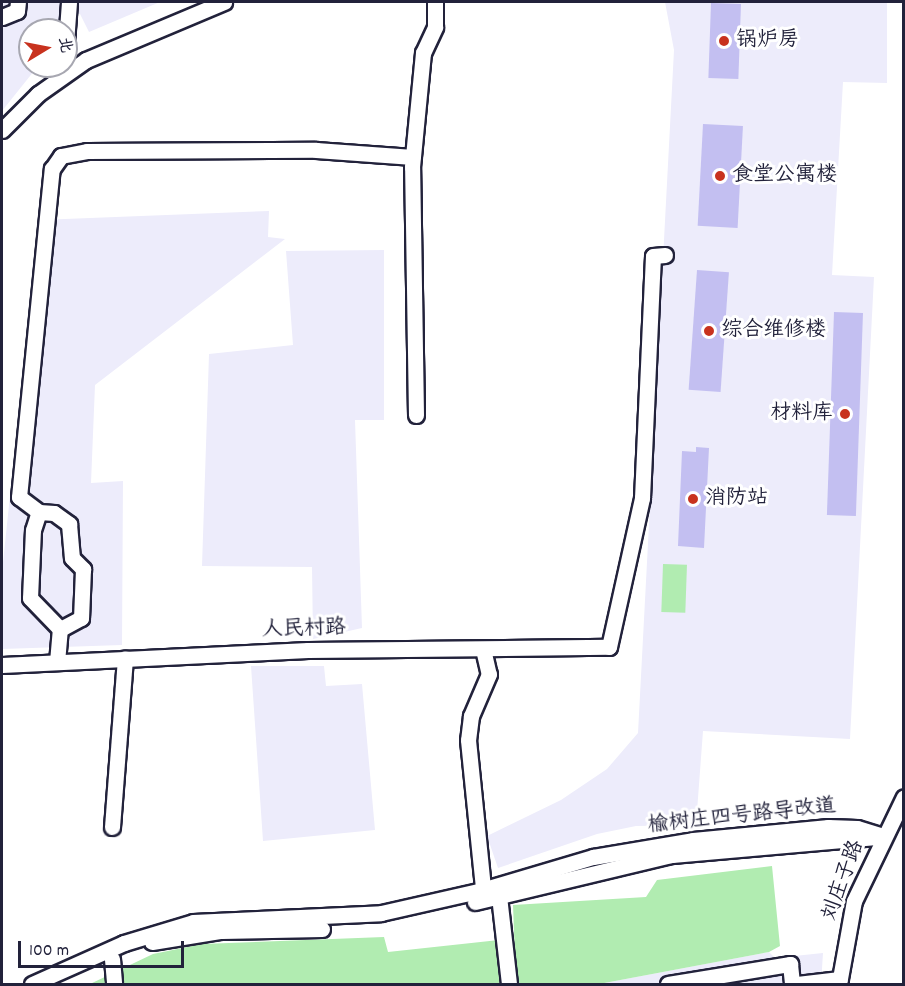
<!DOCTYPE html>
<html>
<head>
<meta charset="utf-8">
<style>
	body { margin:0 }
	#map { position:relative; width:905px; height:986px; overflow:hidden; background:#fff; font-family:Dekko,"LXGW WenKai TC",sans-serif }
	div>[style] { position:absolute }
	[style*='--x'] { left:calc(var(--x)*1px); top:calc(var(--y)*1px); width:calc(var(--w)*1px); rotate:calc(var(--a)*1deg) }
	.built>* { inset:0; background:#edecfb }
	.green>* { inset:0; background:#b1ecb1; transform-origin:0 0 }
	.building>* { inset:0; background:#c3bff1; transform-origin:0 0 }
	.roads { filter:drop-shadow(2px 0 #22223b) drop-shadow(-2px 0 #22223b) drop-shadow(0 2px #22223b) drop-shadow(0 -2px #22223b) }
	.minor>* { height:15px; margin:-7.5px; padding:0 7.5px; transform-origin:7.5px; border-radius:7.5px; background:#fff }
	.dots>* { width:16px; height:16px; translate:-50% -50%; box-sizing:border-box; border:3px solid #fff; border-radius:50% }
	span { translate:-50% -50%; white-space:nowrap; text-align:center; line-height:1.15; -webkit-text-stroke:6px #fff; paint-order:stroke }
	.poi-label { font-size:21px; color:#22223b }
	.left { translate:0 -50%; text-align:left }
	.right { translate:-100% -50%; text-align:right }
	.street-label { font-size:21px; color:#22223b }
	.frame { position:absolute; inset:0; border:3px solid #22223b; pointer-events:none }
	.north { position:absolute; left:18px; top:18px; width:60px; height:60px; box-sizing:border-box; background:#fff; border:2px solid #a7a7b1; border-radius:50%; rotate:80deg; font-size:16px; font-weight:700; line-height:24px; text-align:center; color:#22223b }
	.north::after { content:''; display:block; margin:auto; width:21px; height:27px; background:#c8321e; clip-path:polygon(50% 0,100% 100%,50% 72%,0 100%) }
	.scale { position:absolute; left:18px; top:941px; width:166px; height:27px; box-sizing:border-box; border:3px solid #22223b; border-top:0; padding-left:8px; font-size:18px; line-height:21px; white-space:nowrap; color:#22223b; -webkit-text-stroke:4px #fff; paint-order:stroke }
</style>
</head>
<body>
<div id="map">
	<div class="built">
		<div style="clip-path:polygon(2px 2px,160px 2px,89px 32px,80px 14px,61px 12px,56px 30px,30px 30px,30px 66px,38px 66px,2px 111px)"></div>
		<div style="clip-path:polygon(665px 2px,887px 2px,887px 83px,843px 82px,832px 275px,874px 277px,850px 739px,703px 731px,696px 825px,636px 826px,597px 834px,498px 868px,487px 836px,561px 800px,607px 769px,638px 733px,674px 50px)"></div>
		<div style="clip-path:polygon(269px 211px,268px 237px,285px 239px,95px 385px,91px 483px,123px 481px,122px 645px,2px 649px,2px 572px,39px 220px)"></div>
		<div style="clip-path:polygon(384px 250px,384px 420px,355px 420px,362px 628px,313px 639px,312px 567px,202px 566px,209px 354px,293px 345px,286px 251px)"></div>
		<div style="clip-path:polygon(251px 666px,324px 666px,326px 686px,362px 684px,375px 830px,263px 841px)"></div>
		<div style="clip-path:polygon(769px 952px,775px 958px,823px 953px,821px 984px,599px 984px)"></div>
	</div>
	<div class="green">
		<div style="left:663px;top:564px;width:24px;height:48px;rotate:2deg"></div>
		<div style="clip-path:polygon(772px 866px,780px 946px,769px 952px,599px 984px,516px 984px,513px 905px,646px 897px,657px 880px)"></div>
		<div style="clip-path:polygon(384px 937px,388px 952px,499px 940px,505px 984px,90px 984px,153px 954px,202px 944px)"></div>
	</div>
	<div class="building">
		<div style="left:711px;top:3px;width:30px;height:75px;rotate:2deg"></div>
		<div style="left:703px;top:124px;width:40px;height:102px;rotate:3deg"></div>
		<div style="left:697px;top:270px;width:32px;height:120px;rotate:4deg"></div>
		<div style="left:834px;top:312px;width:29px;height:203px;rotate:2deg"></div>
		<div style="clip-path:polygon(696px 447px,709px 448px,704px 548px,678px 546px,682px 451px,696px 452px)"></div>
	</div>
	<div class="roads">
		<div class="minor">
			<div style="--x:2;--y:17;--w:16;--a:-22"></div>
			<div style="--x:17;--y:11;--w:9;--a:-84"></div>
			<div style="--x:66;--y:43;--w:41;--a:-85.8"></div>
			<div style="--x:2;--y:130;--w:51;--a:-45"></div>
			<div style="--x:38;--y:94;--w:59;--a:-35.3"></div>
			<div style="--x:86;--y:60;--w:150;--a:-22.8"></div>
			<div style="--x:416;--y:415;--w:248;--a:-90.9"></div>
			<div style="--x:412;--y:167;--w:115;--a:-84.5"></div>
			<div style="--x:423;--y:53;--w:29;--a:-65"></div>
			<div style="--x:435;--y:27;--w:25;--a:-90"></div>
			<div style="--x:39;--y:512;--w:15;--a:4"></div>
			<div style="--x:54;--y:513;--w:19;--a:36"></div>
			<div style="--x:69;--y:524;--w:34;--a:85"></div>
			<div style="--x:72;--y:558;--w:16;--a:45"></div>
			<div style="--x:83;--y:569;--w:49;--a:92.3"></div>
			<div style="--x:81;--y:618;--w:24;--a:152"></div>
			<div style="--x:483;--y:649;--w:26;--a:77"></div>
			<div style="--x:489;--y:674;--w:46;--a:113.2"></div>
			<div style="--x:471;--y:716;--w:24;--a:97"></div>
			<div style="--x:468;--y:740;--w:159;--a:84.2"></div>
			<div style="--x:57;--y:662;--w:33;--a:-85"></div>
			<div style="--x:60;--y:629;--w:43;--a:-134.1"></div>
			<div style="--x:30;--y:598;--w:68;--a:-87.5"></div>
			<div style="--x:33;--y:530;--w:19;--a:-72"></div>
			<div style="--x:39;--y:512;--w:25;--a:-143"></div>
			<div style="--x:19;--y:497;--w:330;--a:-84.3"></div>
			<div style="--x:52;--y:169;--w:16;--a:-55"></div>
			<div style="--x:61;--y:156;--w:26;--a:-11"></div>
			<div style="--x:87;--y:151;--w:229;--a:-0.3"></div>
			<div style="--x:316;--y:150;--w:97;--a:4.1"></div>
			<div style="--x:2;--y:665;--w:306;--a:-2.8"></div>
			<div style="--x:308;--y:650;--w:301;--a:-0.6"></div>
			<div style="--x:609;--y:647;--w:153;--a:-77.5"></div>
			<div style="--x:642;--y:498;--w:242;--a:-87.4"></div>
			<div style="--x:653;--y:256;--w:12;--a:-5"></div>
			<div style="--x:112;--y:827;--w:169;--a:-85.6"></div>
			<div style="--x:499;--y:896;--w:89;--a:83.5"></div>
			<div style="--x:475;--y:902;--w:202;--a:-13.5"></div>
			<div style="--x:671;--y:855;--w:207;--a:-5"></div>
			<div style="--x:152;--y:942;--w:70;--a:-9.1"></div>
			<div style="--x:221;--y:931;--w:101;--a:-1.1"></div>
			<div style="--x:112;--y:959;--w:25;--a:85"></div>
			<div style="--x:32;--y:984;--w:101;--a:-24"></div>
			<div style="--x:124;--y:943;--w:72;--a:-16.9"></div>
			<div style="--x:193;--y:922;--w:188;--a:-2.7"></div>
			<div style="--x:381;--y:913;--w:104;--a:-12.8"></div>
			<div style="--x:482;--y:890;--w:116;--a:-16.6"></div>
			<div style="--x:593;--y:857;--w:101;--a:-9.6"></div>
			<div style="--x:693;--y:840;--w:136;--a:-5.5"></div>
			<div style="--x:828;--y:827;--w:29;--a:2"></div>
			<div style="--x:857;--y:828;--w:27;--a:17"></div>
			<div style="--x:668;--y:984;--w:124;--a:-9.3"></div>
			<div style="--x:790;--y:964;--w:20;--a:84"></div>
			<div style="--x:797;--y:984;--w:43;--a:-6.6"></div>
			<div style="--x:839;--y:984;--w:84;--a:-79.8"></div>
			<div style="--x:854;--y:901;--w:115;--a:-64.3"></div>
		</div>
	</div>
	<div class="dots">
		<div style="left:724px;top:41px;background:#c8321e"></div>
		<div style="left:720px;top:176px;background:#c8321e"></div>
		<div style="left:709px;top:331px;background:#c8321e"></div>
		<div style="left:845px;top:414px;background:#c8321e"></div>
		<div style="left:693px;top:499px;background:#c8321e"></div>
	</div>
	<div class="poi-label">
		<span class="left" style="left:736px;top:41px">锅炉房</span>
		<span class="left" style="left:732px;top:176px">食堂公寓楼</span>
		<span class="left" style="left:721px;top:331px">综合维修楼</span>
		<span class="right" style="left:833px;top:414px">材料库</span>
		<span class="left" style="left:705px;top:499px">消防站</span>
	</div>
	<div class="street-label">
		<span style="left:304px;top:630px;rotate:-2deg">人民村路</span>
		<span style="left:742px;top:817px;rotate:-6deg">榆树庄四号路导改道</span>
		<span style="left:844px;top:881px;rotate:-70deg">刘庄子路</span>
	</div>
	<div class="frame"></div>
	<div class="north">北</div>
	<div class="scale">100 m</div>
</div>
</body>
</html>
